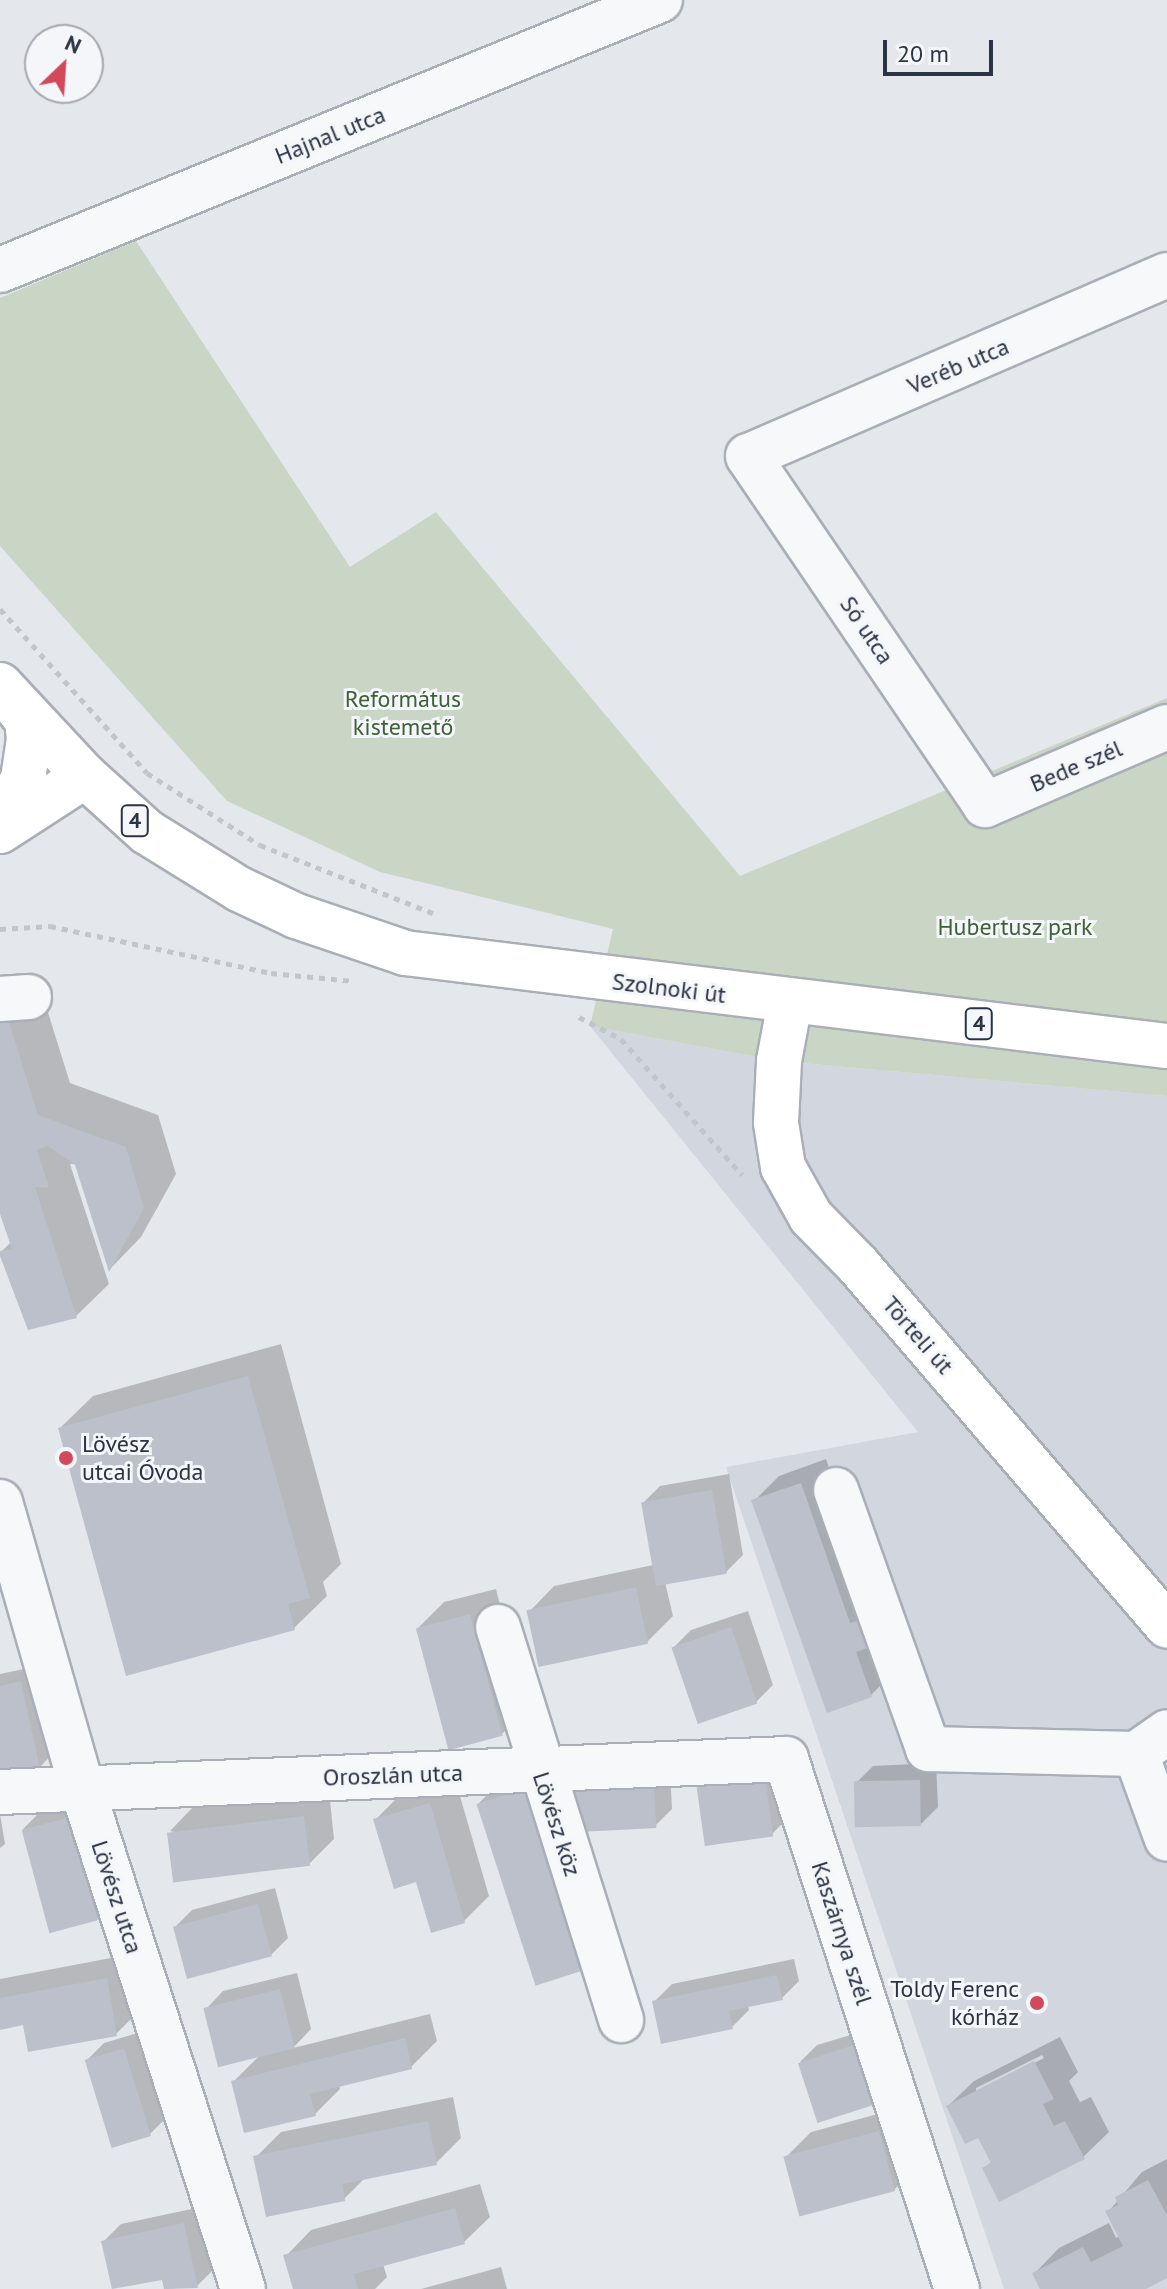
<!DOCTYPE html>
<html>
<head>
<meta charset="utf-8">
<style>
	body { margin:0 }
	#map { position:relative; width:1167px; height:2289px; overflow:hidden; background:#e4e7ec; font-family:"PT Sans",sans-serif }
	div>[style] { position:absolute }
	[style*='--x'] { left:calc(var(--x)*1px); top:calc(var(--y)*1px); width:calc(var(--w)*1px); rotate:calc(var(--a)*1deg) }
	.built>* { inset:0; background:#d2d6de }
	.green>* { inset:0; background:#c9d6c5 }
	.shadow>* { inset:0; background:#0003 }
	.building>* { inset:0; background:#bbc0ca; transform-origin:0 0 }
	.path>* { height:5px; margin-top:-2.5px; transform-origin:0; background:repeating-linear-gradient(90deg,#c2c5cb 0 6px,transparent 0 12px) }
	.roads { filter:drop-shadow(2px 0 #a9aeb7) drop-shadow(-2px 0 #a9aeb7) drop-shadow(0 2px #a9aeb7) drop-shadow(0 -2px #a9aeb7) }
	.minor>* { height:44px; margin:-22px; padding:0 22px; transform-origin:22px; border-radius:22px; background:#f7f8fa }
	.major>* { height:44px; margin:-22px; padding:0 22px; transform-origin:22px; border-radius:22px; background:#fff }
	.dots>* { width:22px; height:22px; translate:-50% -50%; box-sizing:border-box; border:4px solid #f4f6f9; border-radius:50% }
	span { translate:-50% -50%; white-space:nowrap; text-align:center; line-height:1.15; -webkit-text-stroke:6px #f4f6f9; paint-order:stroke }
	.shield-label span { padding:2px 6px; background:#f4f6f9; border:2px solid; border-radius:6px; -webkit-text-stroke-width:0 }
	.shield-label { font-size:22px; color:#2b3445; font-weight:700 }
	.street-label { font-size:24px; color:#2b3445 }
	.park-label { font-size:24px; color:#3f6138 }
	.poi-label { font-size:24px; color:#2b3445 }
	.left { translate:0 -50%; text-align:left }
	.right { translate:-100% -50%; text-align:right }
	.north { position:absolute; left:24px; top:24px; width:80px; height:80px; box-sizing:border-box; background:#f4f6f9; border:2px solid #a4a8b1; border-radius:50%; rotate:25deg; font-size:22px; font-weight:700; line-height:32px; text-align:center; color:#2b3445 }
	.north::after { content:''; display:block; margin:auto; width:28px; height:36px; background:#d1495b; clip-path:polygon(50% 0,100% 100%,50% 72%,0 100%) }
	.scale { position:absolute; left:883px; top:40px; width:110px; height:36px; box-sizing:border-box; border:4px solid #2b3445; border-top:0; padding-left:10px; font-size:24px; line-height:28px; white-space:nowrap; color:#2b3445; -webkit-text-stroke:6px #f4f6f9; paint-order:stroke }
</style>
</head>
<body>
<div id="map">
	<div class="built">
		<div style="clip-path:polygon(590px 1026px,779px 1061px,1167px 1096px,1167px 2289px,1004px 2289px,726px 1467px,918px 1432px)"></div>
	</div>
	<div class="green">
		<div style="clip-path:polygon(136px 241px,350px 567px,436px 512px,740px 876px,1167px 698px,1167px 1096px,779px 1061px,590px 1026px,613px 929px,380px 872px,227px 801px,0 546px,0 298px)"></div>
	</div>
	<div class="shadow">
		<div style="clip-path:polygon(41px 990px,70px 1083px,158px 1115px,176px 1174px,141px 1237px,110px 1269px,77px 1164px,70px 1164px,109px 1284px,76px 1316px,29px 1328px,1px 1252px,12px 1241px,0 1208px,0 995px)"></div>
		<div style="clip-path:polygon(281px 1344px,341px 1564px,323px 1582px,327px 1596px,294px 1628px,60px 1428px,93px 1396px)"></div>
		<div style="clip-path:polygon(826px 1459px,896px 1670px,871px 1695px,754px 1501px,779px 1476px)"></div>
		<div style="clip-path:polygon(729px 1474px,743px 1555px,726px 1572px,665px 1582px,673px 1616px,647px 1642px,529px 1612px,554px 1586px,653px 1565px,643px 1503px,660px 1486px)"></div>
		<div style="clip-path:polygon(496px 1589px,526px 1709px,501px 1735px,418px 1628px,444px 1602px)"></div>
		<div style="clip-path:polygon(748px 1611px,773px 1685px,756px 1702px,674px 1647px,691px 1630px)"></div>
		<div style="clip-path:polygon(38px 1666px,56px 1750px,39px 1768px,0 1776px,0 1674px)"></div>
		<div style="clip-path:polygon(782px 1762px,789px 1817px,772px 1834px,698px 1787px,715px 1770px)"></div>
		<div style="clip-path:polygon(936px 1763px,938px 1807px,921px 1824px,856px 1783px,873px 1766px)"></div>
		<div style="clip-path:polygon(551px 1764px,584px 1968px,479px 1803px,504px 1778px)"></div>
		<div style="clip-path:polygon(670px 1768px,672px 1809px,655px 1826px,591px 1772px)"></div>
		<div style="clip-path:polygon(455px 1779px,489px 1896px,464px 1921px,418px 1879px,375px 1820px,401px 1794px)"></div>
		<div style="clip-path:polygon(329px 1791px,334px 1839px,309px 1864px,170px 1831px,195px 1805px)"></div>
		<div style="clip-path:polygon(87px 1801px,113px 1902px,96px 1920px,23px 1829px,40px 1812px)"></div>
		<div style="clip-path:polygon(0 1814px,5px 1844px,0 1848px)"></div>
		<div style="clip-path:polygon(275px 1888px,288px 1938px,271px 1955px,175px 1927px,192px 1910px)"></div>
		<div style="clip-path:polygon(132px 1954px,141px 2009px,116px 2034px,25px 2023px,0 2028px,0 1979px)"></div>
		<div style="clip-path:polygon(794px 1959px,799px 1981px,782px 1998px,748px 2005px,749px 2010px,732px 2027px,655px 2001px,672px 1984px)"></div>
		<div style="clip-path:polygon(297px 1973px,311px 2029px,293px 2048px,430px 2014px,437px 2041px,411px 2067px,339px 2085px,340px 2089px,315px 2114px,233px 2082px,260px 2055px,206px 2009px,223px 1991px)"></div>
		<div style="clip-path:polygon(874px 2028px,874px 2102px,800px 2062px,817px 2045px)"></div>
		<div style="clip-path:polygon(141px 2032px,167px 2117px,150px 2134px,87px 2060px,104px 2043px)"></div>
		<div style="clip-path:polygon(evenodd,1060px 2037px,1078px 2072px,1069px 2081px,1080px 2102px,1091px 2097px,1109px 2132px,1083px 2157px,984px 2169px,992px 2161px,979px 2135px,948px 2106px,974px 2081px,1060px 2037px,1042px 2055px,1044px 2058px,976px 2093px,976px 2088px,1042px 2055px)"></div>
		<div style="clip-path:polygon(453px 2097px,461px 2138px,436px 2163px,366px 2177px,344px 2199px,256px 2157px,281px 2132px)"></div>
		<div style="clip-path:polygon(904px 2107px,919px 2164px,894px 2190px,786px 2157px,811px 2132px)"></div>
		<div style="clip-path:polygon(1167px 2159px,1167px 2276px,1141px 2289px,1042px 2289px,1034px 2274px,1059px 2248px,1109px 2223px,1116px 2238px,1120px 2236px,1108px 2212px,1142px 2172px)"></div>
		<div style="clip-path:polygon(480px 2184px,490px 2217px,464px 2242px,383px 2264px,387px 2277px,375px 2289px,295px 2289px,286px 2256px,311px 2230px)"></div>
		<div style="clip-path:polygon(201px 2207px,214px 2269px,197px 2286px,166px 2289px,163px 2278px,104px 2241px,121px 2224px)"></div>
		<div style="clip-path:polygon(501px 2267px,507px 2289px,421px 2289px)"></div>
	</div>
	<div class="building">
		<div style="clip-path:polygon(9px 1022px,38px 1115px,126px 1147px,144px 1208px,109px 1272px,75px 1165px,48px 1146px,37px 1150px,49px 1188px,35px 1187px,77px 1318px,28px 1330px,0 1256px,0 1251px,12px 1249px,0 1214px,0 1023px)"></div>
		<div style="clip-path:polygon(248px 1376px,310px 1598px,288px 1604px,295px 1630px,126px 1676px,58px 1428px)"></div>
		<div style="clip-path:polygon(801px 1483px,850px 1623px,857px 1621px,867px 1648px,856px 1652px,872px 1697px,827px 1713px,751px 1500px)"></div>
		<div style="left:712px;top:1490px;width:85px;height:72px;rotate:80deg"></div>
		<div style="left:636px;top:1587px;width:58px;height:112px;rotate:78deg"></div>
		<div style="left:470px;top:1614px;width:126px;height:56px;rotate:75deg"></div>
		<div style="left:731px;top:1627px;width:81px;height:63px;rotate:71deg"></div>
		<div style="clip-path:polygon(21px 1681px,40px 1769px,0 1778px,0 1686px)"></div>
		<div style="left:765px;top:1778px;width:59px;height:69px;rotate:82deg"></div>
		<div style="left:920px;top:1780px;width:46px;height:66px;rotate:89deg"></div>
		<div style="left:654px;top:1784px;width:44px;height:82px;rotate:87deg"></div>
		<div style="left:526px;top:1788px;width:191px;height:52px;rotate:72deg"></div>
		<div style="clip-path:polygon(430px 1803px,465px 1923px,431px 1933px,416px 1882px,394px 1889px,373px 1819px)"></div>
		<div style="left:304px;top:1816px;width:50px;height:138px;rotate:83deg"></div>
		<div style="left:70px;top:1817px;width:107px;height:50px;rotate:75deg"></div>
		<div style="left:258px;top:1904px;width:54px;height:88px;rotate:75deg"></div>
		<div style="clip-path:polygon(777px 1975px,783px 2000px,729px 2011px,733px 2029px,661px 2044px,652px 2001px)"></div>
		<div style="clip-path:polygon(107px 1978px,117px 2036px,28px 2052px,23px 2025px,0 2030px,0 1998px)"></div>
		<div style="left:280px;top:1989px;width:61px;height:79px;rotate:76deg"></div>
		<div style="clip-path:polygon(405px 2038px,412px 2069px,310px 2094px,316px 2116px,244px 2133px,231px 2081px)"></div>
		<div style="left:857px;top:2044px;width:63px;height:62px;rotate:72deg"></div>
		<div style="left:124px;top:2048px;width:92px;height:41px;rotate:73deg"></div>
		<div style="clip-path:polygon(1034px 2061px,1054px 2099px,1043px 2104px,1054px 2126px,1065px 2121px,1085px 2159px,999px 2202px,982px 2168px,991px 2163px,978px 2138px,965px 2144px,946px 2106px)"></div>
		<div style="clip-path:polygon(428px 2121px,437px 2165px,342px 2184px,345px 2201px,266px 2217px,253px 2156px)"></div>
		<div style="left:879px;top:2131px;width:62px;height:99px;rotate:75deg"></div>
		<div style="clip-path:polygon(1148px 2180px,1167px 2215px,1167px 2278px,1146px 2289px,1040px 2289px,1032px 2273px,1083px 2247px,1091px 2262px,1123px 2246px,1105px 2211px,1118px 2205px,1115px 2197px)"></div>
		<div style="clip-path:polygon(455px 2208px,465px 2244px,354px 2274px,358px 2289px,293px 2289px,283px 2255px)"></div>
		<div style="clip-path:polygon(184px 2223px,198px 2288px,164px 2289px,162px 2280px,112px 2289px,101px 2241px)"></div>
	</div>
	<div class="path">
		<div style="--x:0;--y:609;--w:220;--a:48.1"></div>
		<div style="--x:147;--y:773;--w:134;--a:32.5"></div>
		<div style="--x:260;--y:845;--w:186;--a:21.5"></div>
		<div style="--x:0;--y:929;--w:50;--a:-3.4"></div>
		<div style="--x:50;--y:926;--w:226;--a:12"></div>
		<div style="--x:271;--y:973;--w:83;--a:5.5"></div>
		<div style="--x:579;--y:1017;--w:47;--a:27.6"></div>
		<div style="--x:621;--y:1039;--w:182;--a:48.3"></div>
	</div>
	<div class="roads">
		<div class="minor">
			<div style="--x:0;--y:270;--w:713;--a:-22.25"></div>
			<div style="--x:1167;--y:275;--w:456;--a:156.6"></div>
			<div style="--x:748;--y:456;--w:422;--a:55.8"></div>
			<div style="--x:985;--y:805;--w:198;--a:-23.2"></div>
			<div style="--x:0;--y:999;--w:29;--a:-4"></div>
			<div style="--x:836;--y:1490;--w:275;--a:70.4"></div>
			<div style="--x:928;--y:1749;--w:208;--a:1.4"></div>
			<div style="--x:1136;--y:1754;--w:38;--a:-35"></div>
			<div style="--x:0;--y:1502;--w:298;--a:74"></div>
			<div style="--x:82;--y:1788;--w:526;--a:72.18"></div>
			<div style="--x:498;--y:1627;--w:412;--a:72.6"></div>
			<div style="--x:1136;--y:1754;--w:90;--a:70"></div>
			<div style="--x:0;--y:1792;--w:787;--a:-2.4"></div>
			<div style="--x:786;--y:1759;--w:557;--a:72.12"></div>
		</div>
		<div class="major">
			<div style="--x:0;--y:685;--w:125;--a:47"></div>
			<div style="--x:85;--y:776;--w:84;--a:42.1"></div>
			<div style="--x:147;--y:832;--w:108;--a:31.8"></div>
			<div style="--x:239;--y:889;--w:63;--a:25.3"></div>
			<div style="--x:296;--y:916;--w:115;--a:18.7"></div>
			<div style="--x:405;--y:953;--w:768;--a:6.96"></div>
			<div style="--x:0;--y:821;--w:48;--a:-61.3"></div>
			<div style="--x:23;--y:779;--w:40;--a:-81.5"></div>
			<div style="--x:29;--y:739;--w:19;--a:-96"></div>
			<div style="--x:27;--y:720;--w:19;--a:-129"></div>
			<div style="--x:0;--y:831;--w:101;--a:-32.9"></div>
			<div style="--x:790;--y:1002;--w:60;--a:100.6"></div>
			<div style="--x:779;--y:1061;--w:62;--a:92.8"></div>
			<div style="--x:776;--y:1123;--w:45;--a:81"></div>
			<div style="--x:783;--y:1167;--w:57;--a:60.8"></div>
			<div style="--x:811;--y:1217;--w:67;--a:45.6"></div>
			<div style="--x:858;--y:1265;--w:475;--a:49.4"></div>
		</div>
	</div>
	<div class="dots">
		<div style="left:66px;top:1458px;background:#d1495b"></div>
		<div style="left:1037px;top:2003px;background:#d1495b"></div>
	</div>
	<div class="shield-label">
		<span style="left:135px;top:821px">4</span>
		<span style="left:979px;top:1024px">4</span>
	</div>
	<div class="street-label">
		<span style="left:330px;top:135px;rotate:-22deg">Hajnal utca</span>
		<span style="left:958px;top:366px;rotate:-23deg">Veréb utca</span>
		<span style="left:867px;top:630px;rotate:56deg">Só utca</span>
		<span style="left:1076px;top:766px;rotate:-23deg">Bede szél</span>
		<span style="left:669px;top:988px;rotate:7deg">Szolnoki út</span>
		<span style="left:918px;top:1335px;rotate:49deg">Törteli út</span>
		<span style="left:393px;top:1775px;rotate:-2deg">Oroszlán utca</span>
		<span style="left:557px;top:1824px;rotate:72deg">Lövész köz</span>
		<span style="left:117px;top:1897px;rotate:72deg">Lövész utca</span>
		<span style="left:842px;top:1933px;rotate:72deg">Kaszárnya szél</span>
	</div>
	<div class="park-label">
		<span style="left:403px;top:713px">Református<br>kistemető</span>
		<span style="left:1015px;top:927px">Hubertusz park</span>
	</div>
	<div class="poi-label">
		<span class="left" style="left:82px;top:1458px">Lövész<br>utcai Óvoda</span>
		<span class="right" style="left:1019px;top:2003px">Toldy Ferenc<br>kórház</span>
	</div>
	<div class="north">N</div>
	<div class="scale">20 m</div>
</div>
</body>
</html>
